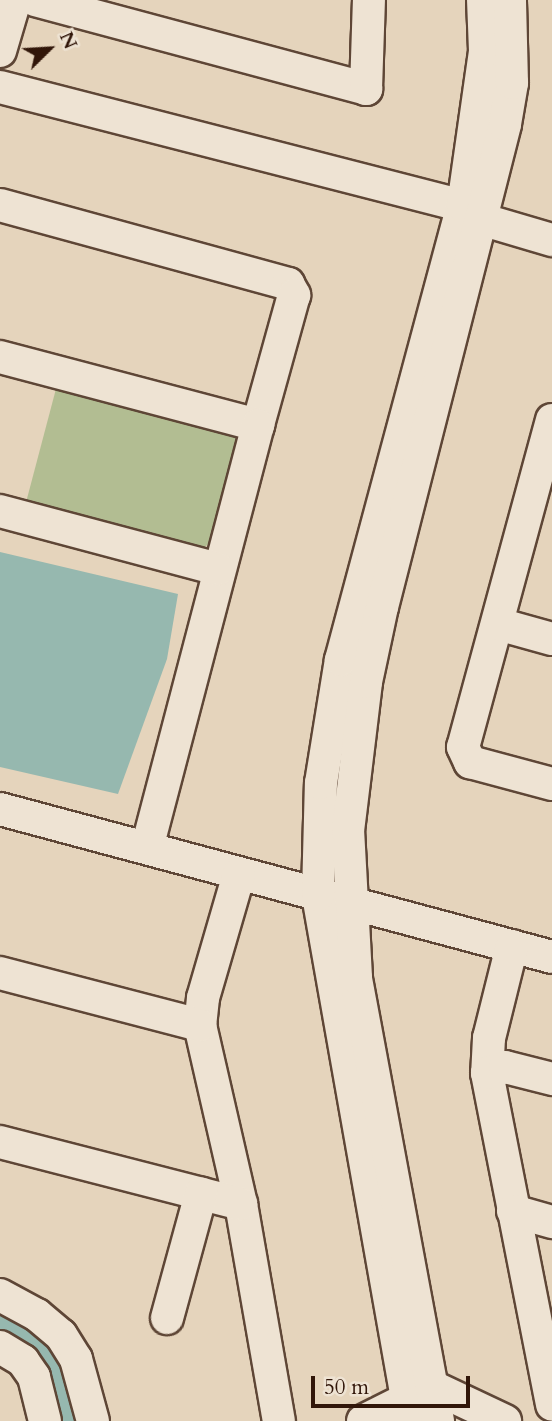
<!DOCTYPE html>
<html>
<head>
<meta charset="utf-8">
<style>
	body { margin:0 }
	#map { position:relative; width:552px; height:1421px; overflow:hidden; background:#e5d4bc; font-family:Cardo,serif }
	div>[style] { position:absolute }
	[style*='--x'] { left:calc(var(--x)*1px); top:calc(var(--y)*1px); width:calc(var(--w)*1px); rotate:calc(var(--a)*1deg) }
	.green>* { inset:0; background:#b2bd92 }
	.water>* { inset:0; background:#96b8af }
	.river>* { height:38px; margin:-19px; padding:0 19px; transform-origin:19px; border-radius:19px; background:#96b8af }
	.roads { filter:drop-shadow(2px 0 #5e4636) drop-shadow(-2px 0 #5e4636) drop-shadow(0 2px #5e4636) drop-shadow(0 -2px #5e4636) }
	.minor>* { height:32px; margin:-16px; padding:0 16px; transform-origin:16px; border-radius:16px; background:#eee3d3 }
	span { translate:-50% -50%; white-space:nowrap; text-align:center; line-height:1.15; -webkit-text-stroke:7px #eee3d3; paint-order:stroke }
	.north { position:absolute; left:14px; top:14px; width:70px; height:70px; -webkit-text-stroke:5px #eee3d3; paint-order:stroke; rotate:66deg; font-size:19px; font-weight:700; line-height:28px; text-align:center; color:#311609 }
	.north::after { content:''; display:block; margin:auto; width:24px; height:32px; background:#311609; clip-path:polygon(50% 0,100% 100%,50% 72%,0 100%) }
	.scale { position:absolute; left:311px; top:1376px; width:159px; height:32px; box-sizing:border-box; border:4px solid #311609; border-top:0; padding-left:9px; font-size:21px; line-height:24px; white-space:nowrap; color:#311609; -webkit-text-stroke:5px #eee3d3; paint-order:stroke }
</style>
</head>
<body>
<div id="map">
	<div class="green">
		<div style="clip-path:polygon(57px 385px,235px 430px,240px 442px,213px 540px,200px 551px,24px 510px)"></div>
	</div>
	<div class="water">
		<div style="clip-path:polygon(0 552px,178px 594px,167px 659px,118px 794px,0 767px)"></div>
	</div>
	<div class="river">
		<div style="--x:0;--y:1324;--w:31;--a:29"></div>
		<div style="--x:27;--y:1339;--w:37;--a:55"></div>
		<div style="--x:48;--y:1369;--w:55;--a:71.9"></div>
	</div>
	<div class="roads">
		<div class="minor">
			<div style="--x:35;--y:0;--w:343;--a:15"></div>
			<div style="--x:366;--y:89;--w:89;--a:-88.1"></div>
			<div style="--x:0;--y:51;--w:53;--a:-73.6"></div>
			<div style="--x:0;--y:87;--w:478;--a:14.4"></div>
			<div style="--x:0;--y:205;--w:299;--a:15.3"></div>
			<div style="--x:288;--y:284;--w:13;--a:61"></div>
			<div style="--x:294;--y:295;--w:135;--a:105.5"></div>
			<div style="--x:484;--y:220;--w:71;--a:16.4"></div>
			<div style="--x:0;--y:357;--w:267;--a:14.8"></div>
			<div style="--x:258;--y:425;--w:437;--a:104.7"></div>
			<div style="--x:552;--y:420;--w:339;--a:105.2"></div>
			<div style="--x:463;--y:747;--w:17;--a:65"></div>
			<div style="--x:470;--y:762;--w:85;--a:15"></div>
			<div style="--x:0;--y:511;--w:226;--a:14.9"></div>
			<div style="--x:498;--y:624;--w:56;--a:15.5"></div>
			<div style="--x:0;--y:809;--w:571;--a:15.01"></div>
			<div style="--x:239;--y:874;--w:129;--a:106.2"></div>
			<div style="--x:203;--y:998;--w:27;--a:96"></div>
			<div style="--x:200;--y:1025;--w:184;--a:77.1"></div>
			<div style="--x:241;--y:1204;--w:220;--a:80.1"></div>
			<div style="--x:512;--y:946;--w:95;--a:104"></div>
			<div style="--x:489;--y:1038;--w:35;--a:93"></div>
			<div style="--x:487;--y:1073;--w:338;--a:78.9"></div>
			<div style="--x:0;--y:973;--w:207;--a:14.6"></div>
			<div style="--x:487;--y:1073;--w:19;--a:-18"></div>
			<div style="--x:505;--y:1067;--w:49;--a:14.3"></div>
			<div style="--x:0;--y:1142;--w:249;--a:14.4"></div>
			<div style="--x:513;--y:1211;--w:41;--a:15.8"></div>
			<div style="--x:0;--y:1295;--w:42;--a:28.4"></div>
			<div style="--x:37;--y:1315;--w:31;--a:40"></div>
			<div style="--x:61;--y:1335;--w:28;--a:58"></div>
			<div style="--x:76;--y:1359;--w:64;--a:74.7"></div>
			<div style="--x:167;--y:1318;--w:129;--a:-74.7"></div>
			<div style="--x:0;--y:1347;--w:27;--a:31"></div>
			<div style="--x:23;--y:1361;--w:19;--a:55"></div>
			<div style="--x:34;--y:1377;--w:45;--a:76"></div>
			<div style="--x:431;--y:1386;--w:82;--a:25.3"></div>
			<div style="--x:363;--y:1421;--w:49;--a:-26.6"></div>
			<div style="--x:411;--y:1421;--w:534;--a:-100.03"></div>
			<div style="--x:318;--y:895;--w:112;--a:-88.5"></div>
			<div style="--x:321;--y:783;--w:125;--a:-80.8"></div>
			<div style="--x:341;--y:660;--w:470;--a:-75"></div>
			<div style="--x:463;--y:206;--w:157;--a:-81.9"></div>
			<div style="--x:485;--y:51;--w:51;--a:-92.2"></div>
			<div style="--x:438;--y:1421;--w:452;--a:-100.5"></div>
			<div style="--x:356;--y:977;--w:146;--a:-93.1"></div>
			<div style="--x:348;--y:831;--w:150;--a:-83.1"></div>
			<div style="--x:366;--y:682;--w:77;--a:-78"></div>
			<div style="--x:382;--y:607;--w:498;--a:-75.7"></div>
			<div style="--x:505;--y:124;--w:42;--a:-80.3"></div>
			<div style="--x:512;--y:83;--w:83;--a:-91.4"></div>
		</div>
	</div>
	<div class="north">N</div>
	<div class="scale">50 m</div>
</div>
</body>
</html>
